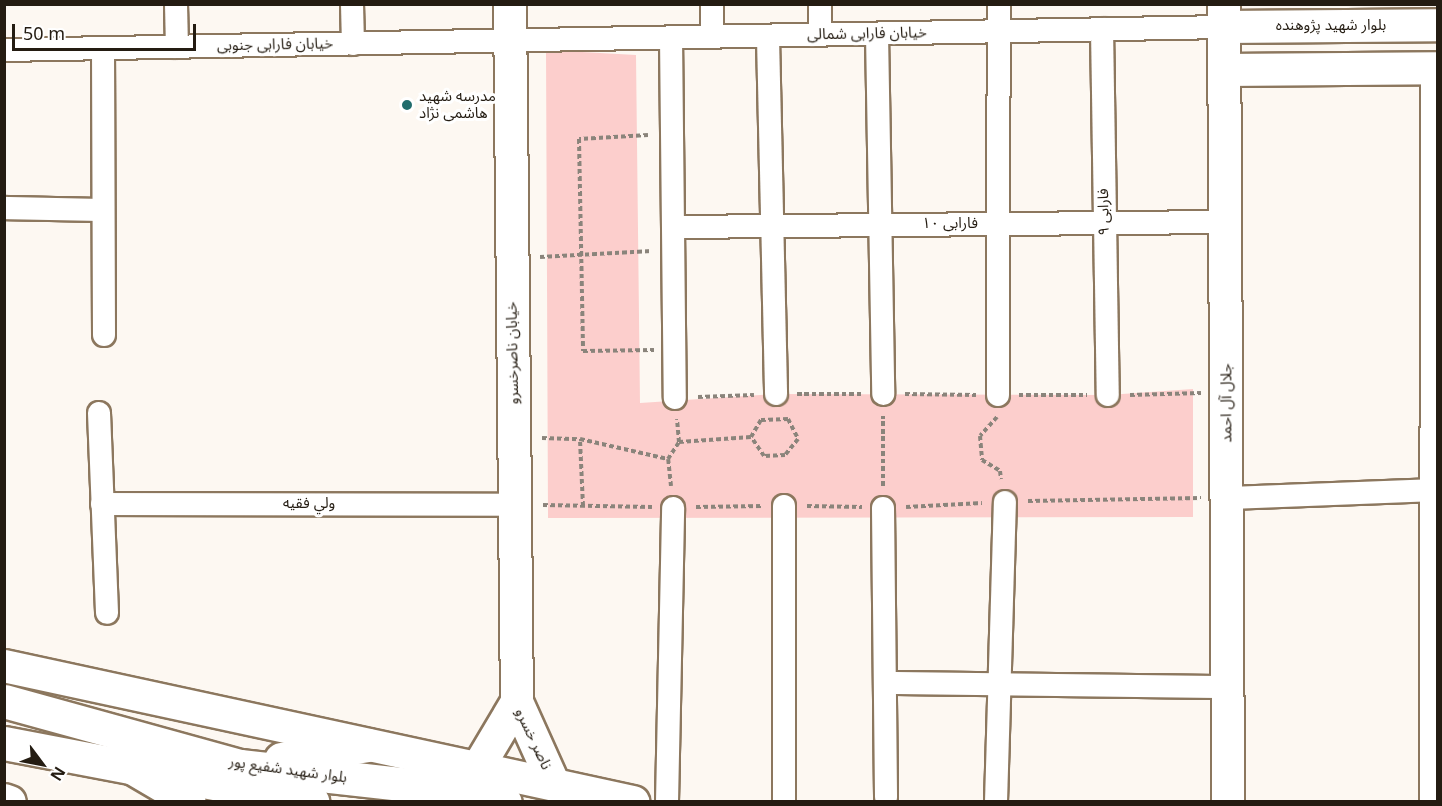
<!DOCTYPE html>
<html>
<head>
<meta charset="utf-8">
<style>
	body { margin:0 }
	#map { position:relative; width:1442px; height:806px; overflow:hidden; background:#fdf8f2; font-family:Georgia,"Noto Sans Arabic",serif }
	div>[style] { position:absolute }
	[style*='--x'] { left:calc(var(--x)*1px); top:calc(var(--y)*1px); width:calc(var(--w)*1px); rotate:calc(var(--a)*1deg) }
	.green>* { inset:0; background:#fccecc }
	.path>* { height:4px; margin-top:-2px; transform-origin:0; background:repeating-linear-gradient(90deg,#8a847b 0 4.5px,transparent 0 7.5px) }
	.roads { filter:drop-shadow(2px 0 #8c775e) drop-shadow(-2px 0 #8c775e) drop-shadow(0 2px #8c775e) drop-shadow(0 -2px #8c775e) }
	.street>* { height:22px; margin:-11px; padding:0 11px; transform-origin:11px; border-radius:11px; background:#fff }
	.secondary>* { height:32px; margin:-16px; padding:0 16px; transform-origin:16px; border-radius:16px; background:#fff }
	.primary>* { height:33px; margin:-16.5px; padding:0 16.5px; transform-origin:16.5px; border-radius:16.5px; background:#fff }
	.dots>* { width:16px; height:16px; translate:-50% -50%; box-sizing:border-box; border:3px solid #fff; border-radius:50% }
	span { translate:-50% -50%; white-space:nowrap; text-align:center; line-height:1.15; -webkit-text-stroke:6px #fff; paint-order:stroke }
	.street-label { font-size:15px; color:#241c12 }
	.poi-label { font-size:15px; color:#241c12 }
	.left { translate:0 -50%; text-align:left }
	.frame { position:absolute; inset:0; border:6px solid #241c12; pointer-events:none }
	.north { position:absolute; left:12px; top:734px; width:60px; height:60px; -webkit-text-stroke:4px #fff; paint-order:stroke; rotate:122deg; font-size:16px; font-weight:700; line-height:24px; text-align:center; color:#241c12 }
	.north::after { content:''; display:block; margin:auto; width:21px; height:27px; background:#241c12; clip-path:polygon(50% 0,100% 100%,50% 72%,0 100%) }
	.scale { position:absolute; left:12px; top:24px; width:184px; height:27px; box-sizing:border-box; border:3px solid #241c12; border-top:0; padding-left:8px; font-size:18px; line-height:21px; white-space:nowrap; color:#241c12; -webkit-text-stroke:4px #fff; paint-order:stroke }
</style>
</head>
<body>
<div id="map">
	<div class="green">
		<div style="clip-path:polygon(546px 50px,636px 55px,640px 403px,776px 394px,1108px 395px,1193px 389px,1193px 517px,548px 518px)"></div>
	</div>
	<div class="path">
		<div style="--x:648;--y:135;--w:69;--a:176.7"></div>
		<div style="--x:579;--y:139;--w:212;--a:88.9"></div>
		<div style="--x:583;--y:351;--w:71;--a:-0.8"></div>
		<div style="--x:540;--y:257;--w:112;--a:-3.1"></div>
		<div style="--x:797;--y:394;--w:65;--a:0"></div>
		<div style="--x:905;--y:394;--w:71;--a:0.8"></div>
		<div style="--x:1019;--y:395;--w:68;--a:0"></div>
		<div style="--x:1130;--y:395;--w:71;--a:-1.6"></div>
		<div style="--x:698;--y:397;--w:56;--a:-2"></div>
		<div style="--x:997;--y:417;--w:25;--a:132"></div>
		<div style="--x:980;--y:436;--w:24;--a:85"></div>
		<div style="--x:982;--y:460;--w:21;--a:31"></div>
		<div style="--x:1000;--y:471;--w:8;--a:83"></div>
		<div style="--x:788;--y:419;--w:22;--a:63"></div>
		<div style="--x:798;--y:439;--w:21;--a:129"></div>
		<div style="--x:785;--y:455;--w:21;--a:177"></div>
		<div style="--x:764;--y:456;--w:23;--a:-124"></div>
		<div style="--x:751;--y:437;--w:20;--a:-60"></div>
		<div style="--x:761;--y:420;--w:27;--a:-2"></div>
		<div style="--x:542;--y:438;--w:38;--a:2"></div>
		<div style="--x:679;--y:442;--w:72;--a:-4"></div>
		<div style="--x:671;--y:486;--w:27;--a:-96"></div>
		<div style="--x:668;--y:459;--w:20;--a:-57"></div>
		<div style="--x:679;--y:442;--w:23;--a:-95"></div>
		<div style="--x:883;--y:486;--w:70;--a:-90"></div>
		<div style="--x:1028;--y:501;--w:173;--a:-1"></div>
		<div style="--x:543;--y:505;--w:109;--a:1.1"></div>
		<div style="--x:583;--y:506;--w:67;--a:-92.6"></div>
		<div style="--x:580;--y:439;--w:90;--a:12.8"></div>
		<div style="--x:807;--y:506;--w:55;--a:1"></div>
		<div style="--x:696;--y:507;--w:67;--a:-0.9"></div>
		<div style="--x:906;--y:507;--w:76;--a:-3"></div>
	</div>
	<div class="roads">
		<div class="street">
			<div style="--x:176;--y:4;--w:43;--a:88.7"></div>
			<div style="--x:352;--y:4;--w:40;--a:88.6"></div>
			<div style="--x:820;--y:4;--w:31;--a:90"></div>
			<div style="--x:1102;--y:29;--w:366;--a:89.1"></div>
			<div style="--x:877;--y:34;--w:360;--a:89"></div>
			<div style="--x:671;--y:37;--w:361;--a:89.4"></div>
			<div style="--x:712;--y:37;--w:33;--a:-90"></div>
			<div style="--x:768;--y:38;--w:356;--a:88.7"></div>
			<div style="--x:103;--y:48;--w:287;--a:89.8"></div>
			<div style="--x:4;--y:50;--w:1220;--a:-1.08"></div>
			<div style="--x:4;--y:208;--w:99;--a:1.2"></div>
			<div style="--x:674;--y:227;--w:552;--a:-0.52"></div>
			<div style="--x:998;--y:395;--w:391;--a:-89.9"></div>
			<div style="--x:99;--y:413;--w:200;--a:87.7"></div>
			<div style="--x:1228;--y:498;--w:210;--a:-2.2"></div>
			<div style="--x:102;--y:504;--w:413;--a:0.1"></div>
			<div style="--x:883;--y:508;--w:289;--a:89.4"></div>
			<div style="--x:887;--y:683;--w:339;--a:0.7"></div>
			<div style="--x:667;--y:802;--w:294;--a:-88.8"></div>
			<div style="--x:784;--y:802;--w:296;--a:-90"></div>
			<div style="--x:996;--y:802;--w:300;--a:-88.3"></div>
			<div style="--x:1431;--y:802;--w:734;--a:-89.92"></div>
		</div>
		<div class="secondary">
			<div style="--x:510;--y:4;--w:698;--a:89.43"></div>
			<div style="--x:1224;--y:4;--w:798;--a:89.71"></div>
			<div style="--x:1224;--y:27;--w:214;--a:-0.5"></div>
			<div style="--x:1224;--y:70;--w:214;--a:-0.5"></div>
			<div style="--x:4;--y:666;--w:644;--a:12.2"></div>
			<div style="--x:130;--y:767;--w:69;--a:30.3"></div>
			<div style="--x:476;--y:771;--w:80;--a:-59.3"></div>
			<div style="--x:517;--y:702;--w:88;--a:65.8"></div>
			<div style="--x:4;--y:800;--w:6;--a:18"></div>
		</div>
		<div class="primary">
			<div style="--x:4;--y:701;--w:245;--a:15.4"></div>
			<div style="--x:240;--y:766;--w:215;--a:6.4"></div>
			<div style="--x:454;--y:790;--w:52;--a:13.2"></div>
			<div style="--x:4;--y:743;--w:314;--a:10.8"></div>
			<div style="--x:281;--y:759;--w:88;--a:-9.1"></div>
		</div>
	</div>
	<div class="dots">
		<div style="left:407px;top:105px;background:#206c6c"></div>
	</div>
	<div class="street-label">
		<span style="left:1331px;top:26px">بلوار شهید پژوهنده</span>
		<span style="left:867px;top:34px;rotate:-1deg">خیابان فارابی شمالی</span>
		<span style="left:275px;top:45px;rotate:-1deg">خیابان فارابی جنوبی</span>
		<span style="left:1104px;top:212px;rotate:-91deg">فارابی ۹</span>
		<span style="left:950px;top:224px">فارابی ۱۰</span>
		<span style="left:513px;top:353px;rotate:-91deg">خیابان ناصرخسرو</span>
		<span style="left:1227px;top:403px;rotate:-90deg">جلال آل احمد</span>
		<span style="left:309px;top:504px">ولي فقيه</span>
		<span style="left:533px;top:739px;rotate:65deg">ناصر خسرو</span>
		<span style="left:288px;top:770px;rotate:8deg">بلوار شهید شفیع پور</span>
	</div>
	<div class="poi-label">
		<span class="left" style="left:419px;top:105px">مدرسه شهید<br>ه‍اشمی نژاد</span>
	</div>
	<div class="frame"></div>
	<div class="north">N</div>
	<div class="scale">50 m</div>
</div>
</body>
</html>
